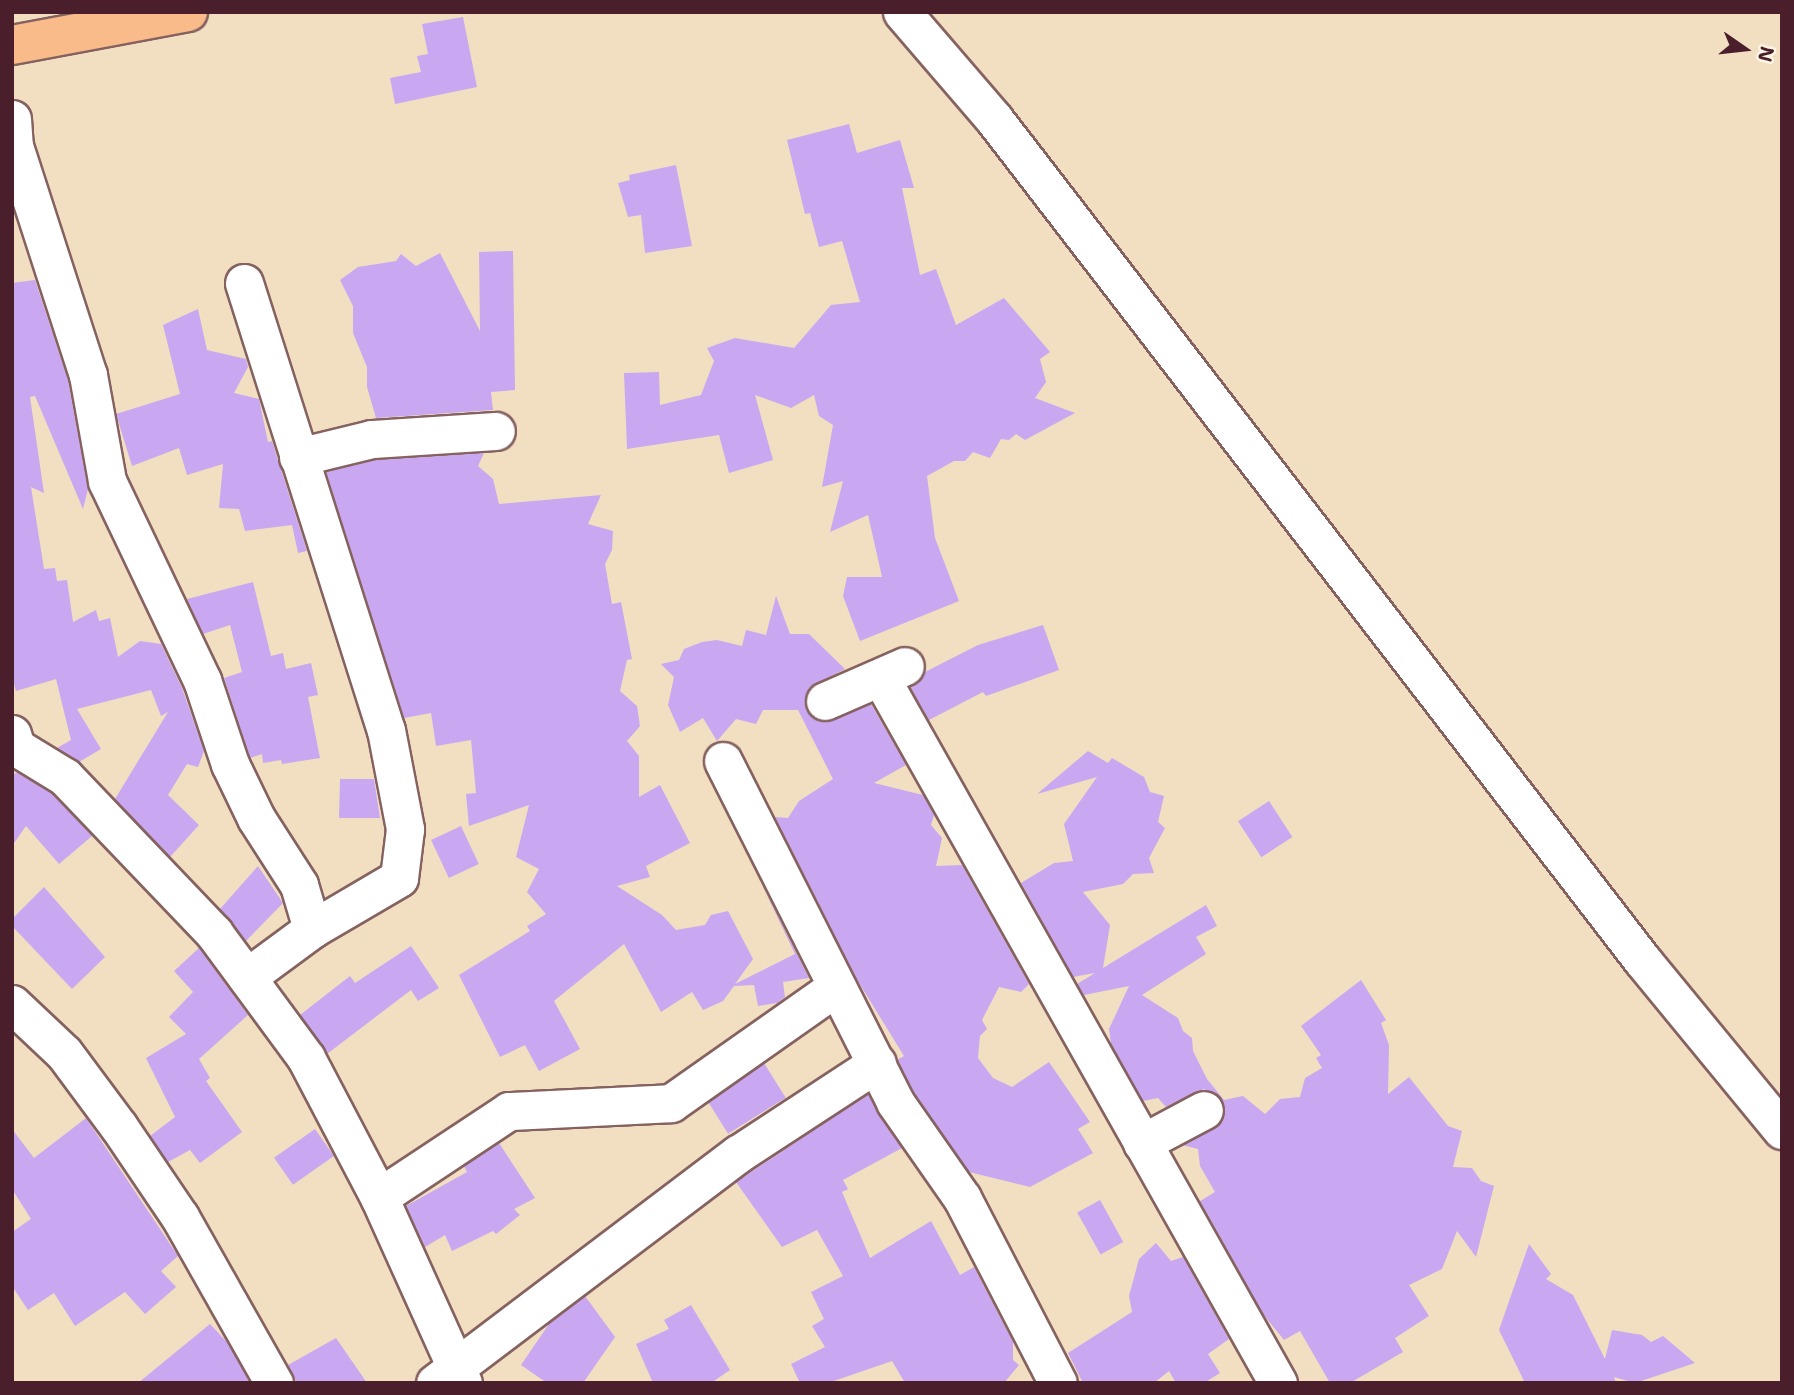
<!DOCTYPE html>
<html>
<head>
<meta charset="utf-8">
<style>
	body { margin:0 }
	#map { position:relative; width:1794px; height:1395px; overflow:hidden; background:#f2dfc1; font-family:"Shantell Sans",sans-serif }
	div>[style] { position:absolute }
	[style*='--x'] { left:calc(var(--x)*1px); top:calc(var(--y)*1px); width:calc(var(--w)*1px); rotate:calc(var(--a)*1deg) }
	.building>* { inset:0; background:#caa7f1; transform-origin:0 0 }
	.roads { filter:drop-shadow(2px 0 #856260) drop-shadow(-2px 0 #856260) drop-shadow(0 2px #856260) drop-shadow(0 -2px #856260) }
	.minor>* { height:37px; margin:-18.5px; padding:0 18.5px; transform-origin:18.5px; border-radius:18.5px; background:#fff }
	.major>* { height:38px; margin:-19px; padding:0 19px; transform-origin:19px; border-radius:19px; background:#fabb8b }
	span { translate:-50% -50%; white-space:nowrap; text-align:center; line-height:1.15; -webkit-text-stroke:7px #fcf5e5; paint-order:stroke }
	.frame { position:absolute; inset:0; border:14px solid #4a1f2b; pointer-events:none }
	.north { position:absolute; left:1710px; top:14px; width:70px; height:70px; -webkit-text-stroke:5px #fcf5e5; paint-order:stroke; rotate:104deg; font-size:19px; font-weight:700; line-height:28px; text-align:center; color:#4a1f2b }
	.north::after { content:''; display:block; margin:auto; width:24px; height:32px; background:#4a1f2b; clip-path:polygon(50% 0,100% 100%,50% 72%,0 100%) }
</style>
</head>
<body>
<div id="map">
	<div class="building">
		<div style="clip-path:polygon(463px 17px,477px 87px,395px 104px,390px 78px,421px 72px,417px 56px,428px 54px,422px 24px)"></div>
		<div style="clip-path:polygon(849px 124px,857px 153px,900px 140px,914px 188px,902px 188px,920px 275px,936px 269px,956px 325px,1004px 298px,1050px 352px,1040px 359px,1046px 382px,1035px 398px,1075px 413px,1025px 440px,1016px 434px,1009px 440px,1001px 439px,990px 458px,973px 452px,965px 461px,954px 461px,927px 476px,935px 538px,959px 601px,860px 641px,843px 596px,847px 577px,882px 577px,868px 515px,830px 532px,843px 481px,822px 487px,833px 425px,819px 416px,814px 395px,791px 408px,755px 395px,773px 460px,729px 473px,719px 435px,627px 449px,624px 373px,659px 372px,660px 405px,701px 395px,714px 361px,707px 348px,735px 338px,794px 348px,831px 305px,860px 302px,842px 241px,819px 247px,810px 213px,805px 214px,787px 140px)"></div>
		<div style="clip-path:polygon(676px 165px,692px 246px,645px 253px,641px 215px,628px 217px,618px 183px,630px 180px,629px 175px)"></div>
		<div style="clip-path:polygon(513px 251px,515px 390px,491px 392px,493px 410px,376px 418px,367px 387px,367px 367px,353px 333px,353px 306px,340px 280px,358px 267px,396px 261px,401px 254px,416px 266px,440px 253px,480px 331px,479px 252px)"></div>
		<div style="clip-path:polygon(35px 280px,68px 380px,88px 489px,83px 509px,35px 396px,30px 397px,44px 493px,31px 487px,44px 569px,55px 568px,57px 581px,67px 580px,73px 622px,96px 610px,99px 621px,110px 618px,118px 657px,140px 641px,161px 644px,182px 688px,204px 751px,198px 767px,187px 764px,168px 795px,199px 825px,170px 857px,115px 799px,168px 712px,161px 716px,151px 690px,77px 709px,101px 749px,79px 762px,57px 748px,71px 740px,56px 679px,16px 691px,12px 677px,12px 283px)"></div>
		<div style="clip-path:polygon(198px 309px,207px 350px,246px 359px,248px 367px,234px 393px,259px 399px,268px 442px,272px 441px,307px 551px,298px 553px,292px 525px,245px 531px,239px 509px,219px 508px,223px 464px,187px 475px,179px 448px,132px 466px,116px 414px,180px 394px,163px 325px)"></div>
		<div style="clip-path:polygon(484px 453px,478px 466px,493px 479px,499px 504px,601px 495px,588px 524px,613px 531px,612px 550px,605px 564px,612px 604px,621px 602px,632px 659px,627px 660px,620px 691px,637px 706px,640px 726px,627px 741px,639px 756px,639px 797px,660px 785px,690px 843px,646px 866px,650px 877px,617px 886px,662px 915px,676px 930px,705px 925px,711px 915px,728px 911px,753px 959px,735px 984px,795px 954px,762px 885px,809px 978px,783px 982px,785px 997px,777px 1003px,758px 1006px,754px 985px,734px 986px,723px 1001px,703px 1010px,692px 992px,661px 1012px,624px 944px,554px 1001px,580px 1049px,539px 1071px,525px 1045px,500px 1057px,459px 975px,530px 931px,527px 926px,546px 914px,527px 892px,539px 869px,516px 857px,529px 805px,469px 826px,466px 794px,476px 793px,471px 740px,436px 746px,431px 713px,404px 718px,326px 472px,375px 460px)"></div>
		<div style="clip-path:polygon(253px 582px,271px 656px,283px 653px,286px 669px,311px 663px,318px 695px,308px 697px,320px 758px,282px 764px,281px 760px,263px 763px,262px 754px,250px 758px,224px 678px,242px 672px,230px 625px,203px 634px,187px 599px)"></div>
		<div style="clip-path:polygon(776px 596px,790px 634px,809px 634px,845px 669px,809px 688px,806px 710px,823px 722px,871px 704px,906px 765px,874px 783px,923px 795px,934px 815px,931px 825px,942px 838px,936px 866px,962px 865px,1029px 984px,1021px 992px,999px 987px,982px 1020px,987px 1029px,980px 1036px,978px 1058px,993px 1078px,1012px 1087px,1049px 1062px,1090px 1122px,1078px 1129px,1093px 1153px,1030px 1187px,969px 1172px,913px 1091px,897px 1060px,904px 1056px,856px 978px,775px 817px,788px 818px,799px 801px,833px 779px,798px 710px,763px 710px,756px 724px,736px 719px,717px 741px,703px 718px,680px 732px,668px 705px,674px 677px,661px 664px,679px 660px,684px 649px,702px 642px,717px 640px,742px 646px,746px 630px,766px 635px)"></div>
		<div style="clip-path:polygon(1043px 625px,1059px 670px,986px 696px,983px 692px,929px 720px,910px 687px,925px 672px,978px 645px)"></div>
		<div style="clip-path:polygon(1088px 751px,1108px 763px,1112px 758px,1144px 777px,1150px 792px,1164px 796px,1158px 822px,1165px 828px,1149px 858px,1154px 873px,1133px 874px,1123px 884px,1083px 892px,1110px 925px,1103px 968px,1206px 905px,1217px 926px,1196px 937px,1206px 954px,1142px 995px,1178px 1018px,1183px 1031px,1192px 1038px,1193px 1051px,1207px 1079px,1224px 1100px,1243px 1096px,1265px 1114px,1280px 1099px,1300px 1097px,1305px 1078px,1322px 1068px,1316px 1058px,1321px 1055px,1301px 1026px,1361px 980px,1386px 1020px,1381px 1023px,1389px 1045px,1388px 1094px,1409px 1077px,1448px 1126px,1462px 1131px,1453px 1167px,1472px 1168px,1481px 1181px,1494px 1186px,1476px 1257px,1457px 1231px,1442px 1269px,1409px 1285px,1429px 1316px,1395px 1338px,1403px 1352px,1350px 1383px,1330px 1383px,1300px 1331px,1284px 1340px,1263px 1314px,1200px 1201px,1215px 1192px,1200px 1166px,1198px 1149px,1182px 1145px,1221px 1122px,1222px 1100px,1204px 1089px,1166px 1107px,1158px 1098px,1143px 1101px,1111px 1044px,1109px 1029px,1129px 986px,1084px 995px,1077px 984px,1095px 973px,1073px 977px,1021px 883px,1054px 863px,1073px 861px,1064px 824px,1097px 777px,1037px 794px)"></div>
		<div style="clip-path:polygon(18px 773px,52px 793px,92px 836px,59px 864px,26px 826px,12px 846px,12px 774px)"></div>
		<div style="clip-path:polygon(340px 779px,374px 779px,380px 818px,339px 818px)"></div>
		<div style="left:1269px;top:801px;width:43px;height:37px;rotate:57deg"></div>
		<div style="left:461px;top:826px;width:42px;height:33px;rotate:65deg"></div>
		<div style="clip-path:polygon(258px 866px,283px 903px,246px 941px,220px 909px)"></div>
		<div style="clip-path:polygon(44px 887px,105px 957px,72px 989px,12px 926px,12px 919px)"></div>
		<div style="clip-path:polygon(411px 946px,439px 988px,418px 1001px,411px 990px,327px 1054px,300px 1015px,350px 976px,355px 983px)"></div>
		<div style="clip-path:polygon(199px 948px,248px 1015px,199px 1059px,210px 1078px,206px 1081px,242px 1132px,200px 1163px,190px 1150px,168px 1162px,150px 1136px,175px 1117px,146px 1058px,186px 1034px,169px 1017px,193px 992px,174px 971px)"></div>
		<div style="left:764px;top:1063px;width:41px;height:68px;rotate:58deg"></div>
		<div style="clip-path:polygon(868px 1094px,902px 1148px,843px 1180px,848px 1189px,842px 1192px,870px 1258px,931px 1221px,960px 1275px,974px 1267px,1013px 1342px,1013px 1360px,1019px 1365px,1004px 1383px,905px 1383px,892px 1361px,828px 1383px,800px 1383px,791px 1364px,825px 1347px,812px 1326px,824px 1319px,811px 1292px,843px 1276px,817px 1230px,782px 1247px,736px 1182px)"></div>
		<div style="clip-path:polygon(86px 1118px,178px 1256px,161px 1271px,176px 1287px,145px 1314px,125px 1292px,75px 1326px,54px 1293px,28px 1310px,12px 1286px,12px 1232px,31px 1219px,12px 1189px,12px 1129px,34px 1158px)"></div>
		<div style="left:315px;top:1129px;width:33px;height:50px;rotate:55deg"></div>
		<div style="clip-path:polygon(499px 1143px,535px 1198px,514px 1209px,520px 1215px,496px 1234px,493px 1231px,452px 1251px,445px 1235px,425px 1247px,406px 1206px,467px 1172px,464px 1166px)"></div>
		<div style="left:1100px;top:1200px;width:48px;height:26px;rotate:61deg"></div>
		<div style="clip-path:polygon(1156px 1243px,1171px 1261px,1183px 1257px,1229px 1339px,1208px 1354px,1220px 1373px,1204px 1383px,1176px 1383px,1169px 1371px,1154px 1383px,1083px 1383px,1068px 1353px,1132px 1312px,1129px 1296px,1139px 1259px)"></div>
		<div style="clip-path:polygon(1529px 1244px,1551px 1274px,1546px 1279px,1573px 1295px,1605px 1359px,1612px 1330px,1642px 1335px,1651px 1342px,1663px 1336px,1695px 1363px,1635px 1383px,1614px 1377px,1616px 1383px,1525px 1383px,1499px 1330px)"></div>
		<div style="clip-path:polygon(585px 1296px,615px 1337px,583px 1383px,547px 1383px,521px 1365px,551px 1321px)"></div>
		<div style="clip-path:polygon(691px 1305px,730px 1370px,711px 1383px,653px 1383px,636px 1344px,669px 1329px,664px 1320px)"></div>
		<div style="clip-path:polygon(210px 1324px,227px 1342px,250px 1383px,138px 1383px)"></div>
		<div style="clip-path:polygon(336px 1338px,367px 1383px,297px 1383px,288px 1365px)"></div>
	</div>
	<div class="roads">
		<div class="minor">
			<div style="--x:902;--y:12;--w:141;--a:49.3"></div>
			<div style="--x:994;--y:119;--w:1063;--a:52.38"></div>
			<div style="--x:1643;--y:961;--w:219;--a:50.6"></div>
			<div style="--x:12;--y:119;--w:27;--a:86"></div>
			<div style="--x:14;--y:146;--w:241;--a:72.1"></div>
			<div style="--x:88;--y:375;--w:108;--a:79.8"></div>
			<div style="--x:107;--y:481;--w:221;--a:64.5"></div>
			<div style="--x:202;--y:680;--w:89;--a:71.6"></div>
			<div style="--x:230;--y:764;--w:60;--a:64.3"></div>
			<div style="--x:256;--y:818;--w:80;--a:57.3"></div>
			<div style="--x:299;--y:885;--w:46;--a:73.5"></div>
			<div style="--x:244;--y:283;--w:469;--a:72.4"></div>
			<div style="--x:386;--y:730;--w:101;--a:79.1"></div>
			<div style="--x:405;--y:829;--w:49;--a:97"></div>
			<div style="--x:399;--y:878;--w:101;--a:149.6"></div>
			<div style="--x:312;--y:929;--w:81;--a:143.6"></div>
			<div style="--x:298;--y:457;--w:76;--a:-13.7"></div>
			<div style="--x:372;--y:439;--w:124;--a:-3.7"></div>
			<div style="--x:882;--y:680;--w:807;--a:60.61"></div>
			<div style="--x:825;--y:701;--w:87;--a:-23.6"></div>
			<div style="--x:12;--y:734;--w:14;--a:73"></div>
			<div style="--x:16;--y:747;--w:57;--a:31.5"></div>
			<div style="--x:65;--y:777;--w:216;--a:46.3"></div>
			<div style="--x:214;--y:933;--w:155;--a:53.6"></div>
			<div style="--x:306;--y:1058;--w:157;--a:62.3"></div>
			<div style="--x:379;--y:1197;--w:204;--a:65.7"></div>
			<div style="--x:723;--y:761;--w:382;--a:63.2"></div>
			<div style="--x:895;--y:1102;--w:117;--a:55.1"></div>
			<div style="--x:962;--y:1198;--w:208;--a:62.6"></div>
			<div style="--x:12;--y:1004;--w:71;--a:43.3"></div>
			<div style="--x:64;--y:1053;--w:92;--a:53.4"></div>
			<div style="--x:119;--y:1127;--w:109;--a:55.9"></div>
			<div style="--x:180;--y:1217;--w:191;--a:60.5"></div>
			<div style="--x:1142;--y:1143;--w:70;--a:-28"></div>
			<div style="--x:379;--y:1197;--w:156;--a:-33.5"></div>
			<div style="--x:509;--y:1111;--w:162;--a:-2.8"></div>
			<div style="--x:671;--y:1103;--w:202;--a:-35.1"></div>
			<div style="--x:435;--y:1383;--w:380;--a:-37.1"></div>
			<div style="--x:738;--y:1154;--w:166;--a:-33.2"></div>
		</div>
		<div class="major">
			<div style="--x:12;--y:45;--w:179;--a:-10.6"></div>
		</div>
	</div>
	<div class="frame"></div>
	<div class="north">N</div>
</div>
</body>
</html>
